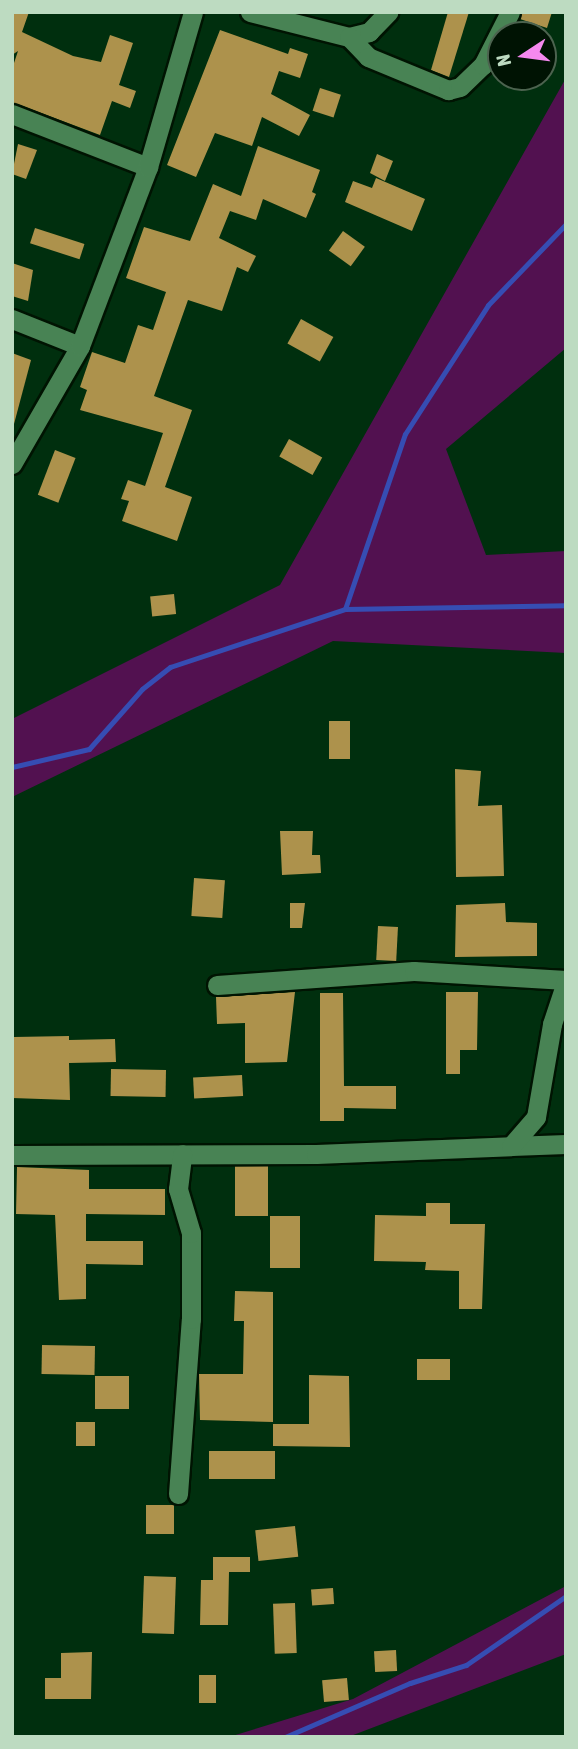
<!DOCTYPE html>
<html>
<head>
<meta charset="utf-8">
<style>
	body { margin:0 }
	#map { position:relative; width:578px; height:1749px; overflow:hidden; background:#002f0e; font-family:"Asap Condensed",sans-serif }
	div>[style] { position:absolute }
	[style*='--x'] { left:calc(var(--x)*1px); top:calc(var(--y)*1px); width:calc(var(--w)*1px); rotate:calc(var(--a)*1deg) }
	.green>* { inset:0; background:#521150 }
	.stream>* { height:5px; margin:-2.5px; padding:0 2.5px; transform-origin:2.5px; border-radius:2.5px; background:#364db3 }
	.building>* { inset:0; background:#ad924c; transform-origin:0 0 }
	.roads { filter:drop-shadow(2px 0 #001402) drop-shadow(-2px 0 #001402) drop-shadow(0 2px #001402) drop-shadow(0 -2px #001402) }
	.minor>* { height:19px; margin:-9.5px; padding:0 9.5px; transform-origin:9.5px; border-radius:9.5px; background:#488354 }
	span { translate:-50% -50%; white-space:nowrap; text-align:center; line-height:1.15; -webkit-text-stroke:7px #001303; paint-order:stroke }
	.frame { position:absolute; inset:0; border:14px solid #bddbc1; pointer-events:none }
	.north { position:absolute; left:487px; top:21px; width:70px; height:70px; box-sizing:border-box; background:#001303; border:2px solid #4c634f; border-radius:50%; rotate:257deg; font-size:19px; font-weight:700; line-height:28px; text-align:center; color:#bddbc1 }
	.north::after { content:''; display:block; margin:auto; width:24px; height:32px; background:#f589ef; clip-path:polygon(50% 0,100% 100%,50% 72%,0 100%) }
</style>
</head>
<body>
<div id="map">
	<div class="green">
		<div style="clip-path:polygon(566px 78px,566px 348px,446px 449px,486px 555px,566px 551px,566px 653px,333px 641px,12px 797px,12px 719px,280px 585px)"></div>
		<div style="clip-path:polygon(566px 1586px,566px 1654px,348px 1737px,229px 1737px,353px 1699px)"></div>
	</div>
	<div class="stream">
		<div style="--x:345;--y:609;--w:185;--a:-71.1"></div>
		<div style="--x:405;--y:434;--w:153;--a:-57.2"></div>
		<div style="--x:488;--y:305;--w:112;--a:-46.1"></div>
		<div style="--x:12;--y:767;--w:79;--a:-13.2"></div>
		<div style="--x:89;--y:749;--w:80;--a:-48.5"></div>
		<div style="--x:142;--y:689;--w:36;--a:-38"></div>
		<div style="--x:170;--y:667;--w:184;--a:-18.3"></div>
		<div style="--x:345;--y:609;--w:221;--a:-1"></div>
		<div style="--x:285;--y:1737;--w:136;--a:-23.4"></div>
		<div style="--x:410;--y:1683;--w:59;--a:-17.8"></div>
		<div style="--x:466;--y:1665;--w:121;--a:-34.6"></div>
	</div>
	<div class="building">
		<div style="clip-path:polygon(12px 12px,29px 12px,22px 32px,73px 56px,101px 62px,110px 35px,133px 43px,119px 85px,136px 91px,130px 108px,112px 101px,100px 135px,12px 102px,12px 69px,18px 51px,12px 55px)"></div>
		<div style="clip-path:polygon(448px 12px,469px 12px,449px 77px,431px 70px)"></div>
		<div style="clip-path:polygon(522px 12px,552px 12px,547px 28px,520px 19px)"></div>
		<div style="clip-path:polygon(220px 30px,288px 54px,290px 48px,308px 54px,300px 78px,279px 71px,271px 94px,310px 115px,299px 136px,262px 117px,252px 146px,215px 133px,196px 177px,167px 165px)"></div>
		<div style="left:320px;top:88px;width:22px;height:24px;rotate:18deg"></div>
		<div style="clip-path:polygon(18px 144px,37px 150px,26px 179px,12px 174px)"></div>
		<div style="clip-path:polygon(258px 146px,320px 170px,312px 192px,316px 194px,306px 218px,263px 199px,256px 220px,230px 211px,219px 238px,256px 256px,248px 272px,237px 267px,222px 311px,188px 300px,154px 396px,192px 410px,165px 487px,192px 497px,177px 541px,122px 521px,129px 501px,121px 499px,128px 480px,145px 486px,163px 433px,80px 410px,87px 390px,80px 387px,92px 352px,125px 363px,138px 325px,153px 330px,166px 292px,126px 278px,144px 227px,190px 241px,213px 184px,241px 196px)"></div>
		<div style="clip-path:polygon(377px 154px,393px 161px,385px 181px,370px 173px)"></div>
		<div style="clip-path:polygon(376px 178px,425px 199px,412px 231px,345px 202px,353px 181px,372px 188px)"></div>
		<div style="left:35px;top:228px;width:52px;height:16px;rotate:18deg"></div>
		<div style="left:343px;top:231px;width:27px;height:24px;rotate:36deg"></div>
		<div style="clip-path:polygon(12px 263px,33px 270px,28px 301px,12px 296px)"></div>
		<div style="left:301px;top:319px;width:37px;height:28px;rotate:29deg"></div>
		<div style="clip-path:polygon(12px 353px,31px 360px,14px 424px,12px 424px)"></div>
		<div style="left:289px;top:439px;width:38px;height:20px;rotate:29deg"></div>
		<div style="left:55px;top:450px;width:22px;height:48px;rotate:21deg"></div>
		<div style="left:174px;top:594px;width:20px;height:24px;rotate:84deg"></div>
		<div style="left:329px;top:721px;width:21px;height:38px"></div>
		<div style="clip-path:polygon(455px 769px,481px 771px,478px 806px,502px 805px,504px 876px,456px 877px)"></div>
		<div style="clip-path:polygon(280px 831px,313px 831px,312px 855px,320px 855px,321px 873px,282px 875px)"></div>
		<div style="left:194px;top:878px;width:31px;height:38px;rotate:4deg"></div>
		<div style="clip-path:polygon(290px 903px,305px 903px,302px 928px,290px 928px)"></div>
		<div style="clip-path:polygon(505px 903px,506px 922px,537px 923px,537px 956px,455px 957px,456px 905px)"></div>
		<div style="left:378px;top:926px;width:20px;height:34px;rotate:3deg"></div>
		<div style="clip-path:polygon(295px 992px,287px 1062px,245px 1063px,245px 1023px,217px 1024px,216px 997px)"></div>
		<div style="clip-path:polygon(446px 992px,478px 992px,477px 1050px,460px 1050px,460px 1074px,446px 1074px)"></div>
		<div style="clip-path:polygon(320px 993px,343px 993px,344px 1086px,396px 1086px,396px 1109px,344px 1108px,344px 1121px,320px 1121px)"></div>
		<div style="clip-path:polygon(69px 1036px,69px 1040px,115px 1039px,116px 1062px,69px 1063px,70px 1100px,12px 1098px,14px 1037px)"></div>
		<div style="left:111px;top:1069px;width:55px;height:27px;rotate:1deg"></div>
		<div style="left:242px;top:1075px;width:21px;height:49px;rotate:87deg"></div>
		<div style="left:268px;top:1166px;width:50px;height:33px;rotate:90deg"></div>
		<div style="clip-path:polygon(17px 1167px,89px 1170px,89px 1189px,165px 1189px,165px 1215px,86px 1214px,86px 1241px,143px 1241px,143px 1265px,86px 1264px,86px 1299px,59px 1300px,55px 1215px,16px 1214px)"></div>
		<div style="clip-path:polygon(426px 1203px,450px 1203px,450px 1224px,485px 1224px,482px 1309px,459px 1309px,459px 1271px,425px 1270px,426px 1262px,374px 1261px,375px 1215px,426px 1216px)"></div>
		<div style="left:270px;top:1216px;width:30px;height:52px"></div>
		<div style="clip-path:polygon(235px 1291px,273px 1292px,273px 1422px,200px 1420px,199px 1374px,243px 1374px,244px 1321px,234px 1321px)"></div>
		<div style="left:42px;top:1345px;width:53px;height:29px;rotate:1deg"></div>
		<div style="left:417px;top:1359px;width:33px;height:21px"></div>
		<div style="clip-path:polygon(309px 1375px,349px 1376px,350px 1447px,273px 1446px,273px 1424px,309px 1424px)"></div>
		<div style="left:129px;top:1376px;width:33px;height:34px;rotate:90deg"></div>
		<div style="left:76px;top:1422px;width:19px;height:24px"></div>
		<div style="left:209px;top:1451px;width:66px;height:28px"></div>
		<div style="left:146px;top:1505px;width:28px;height:29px"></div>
		<div style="left:295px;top:1526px;width:31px;height:40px;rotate:84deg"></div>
		<div style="clip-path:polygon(213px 1557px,250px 1557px,250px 1572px,229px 1572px,228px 1625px,200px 1625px,201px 1580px,213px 1580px)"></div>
		<div style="left:144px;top:1576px;width:32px;height:57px;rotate:2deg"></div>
		<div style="left:333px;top:1588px;width:16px;height:22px;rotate:86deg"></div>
		<div style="left:295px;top:1603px;width:50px;height:22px;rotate:88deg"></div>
		<div style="left:396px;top:1650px;width:21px;height:22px;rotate:87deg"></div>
		<div style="clip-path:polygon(92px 1652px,91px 1699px,45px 1699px,45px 1678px,61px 1678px,61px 1653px)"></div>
		<div style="left:199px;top:1675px;width:17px;height:28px"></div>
		<div style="left:347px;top:1678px;width:22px;height:25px;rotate:85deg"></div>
	</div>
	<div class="roads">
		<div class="minor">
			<div style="--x:250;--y:12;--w:102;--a:14.2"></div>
			<div style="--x:349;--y:37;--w:21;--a:-14"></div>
			<div style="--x:369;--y:32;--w:28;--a:-46"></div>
			<div style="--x:349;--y:37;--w:28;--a:46"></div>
			<div style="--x:368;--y:57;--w:87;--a:22.4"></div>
			<div style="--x:448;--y:90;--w:12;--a:-14"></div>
			<div style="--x:460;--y:87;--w:32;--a:-44"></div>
			<div style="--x:483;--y:65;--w:59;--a:-63"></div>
			<div style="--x:12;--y:114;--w:146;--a:21.3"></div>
			<div style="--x:12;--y:319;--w:73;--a:21.7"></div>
			<div style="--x:12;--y:464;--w:136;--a:-60"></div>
			<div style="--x:80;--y:346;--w:191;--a:-69.2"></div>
			<div style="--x:148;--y:167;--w:161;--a:-73.8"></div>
			<div style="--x:217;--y:985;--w:197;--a:-4.1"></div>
			<div style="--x:414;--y:971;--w:152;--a:3.4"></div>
			<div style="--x:511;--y:1146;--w:55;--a:-2.1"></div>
			<div style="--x:12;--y:1155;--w:304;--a:-0.2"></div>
			<div style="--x:316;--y:1154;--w:195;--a:-2.3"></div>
			<div style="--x:511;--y:1146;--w:38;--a:-49"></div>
			<div style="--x:536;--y:1117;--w:94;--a:-80.2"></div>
			<div style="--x:552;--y:1024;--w:44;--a:-71.6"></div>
			<div style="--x:178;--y:1494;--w:175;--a:-85.8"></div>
			<div style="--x:191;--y:1319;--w:86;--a:-90"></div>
			<div style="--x:191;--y:1233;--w:46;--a:-106.5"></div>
			<div style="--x:178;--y:1189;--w:35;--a:-83"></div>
		</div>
	</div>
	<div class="frame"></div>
	<div class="north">N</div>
</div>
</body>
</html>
